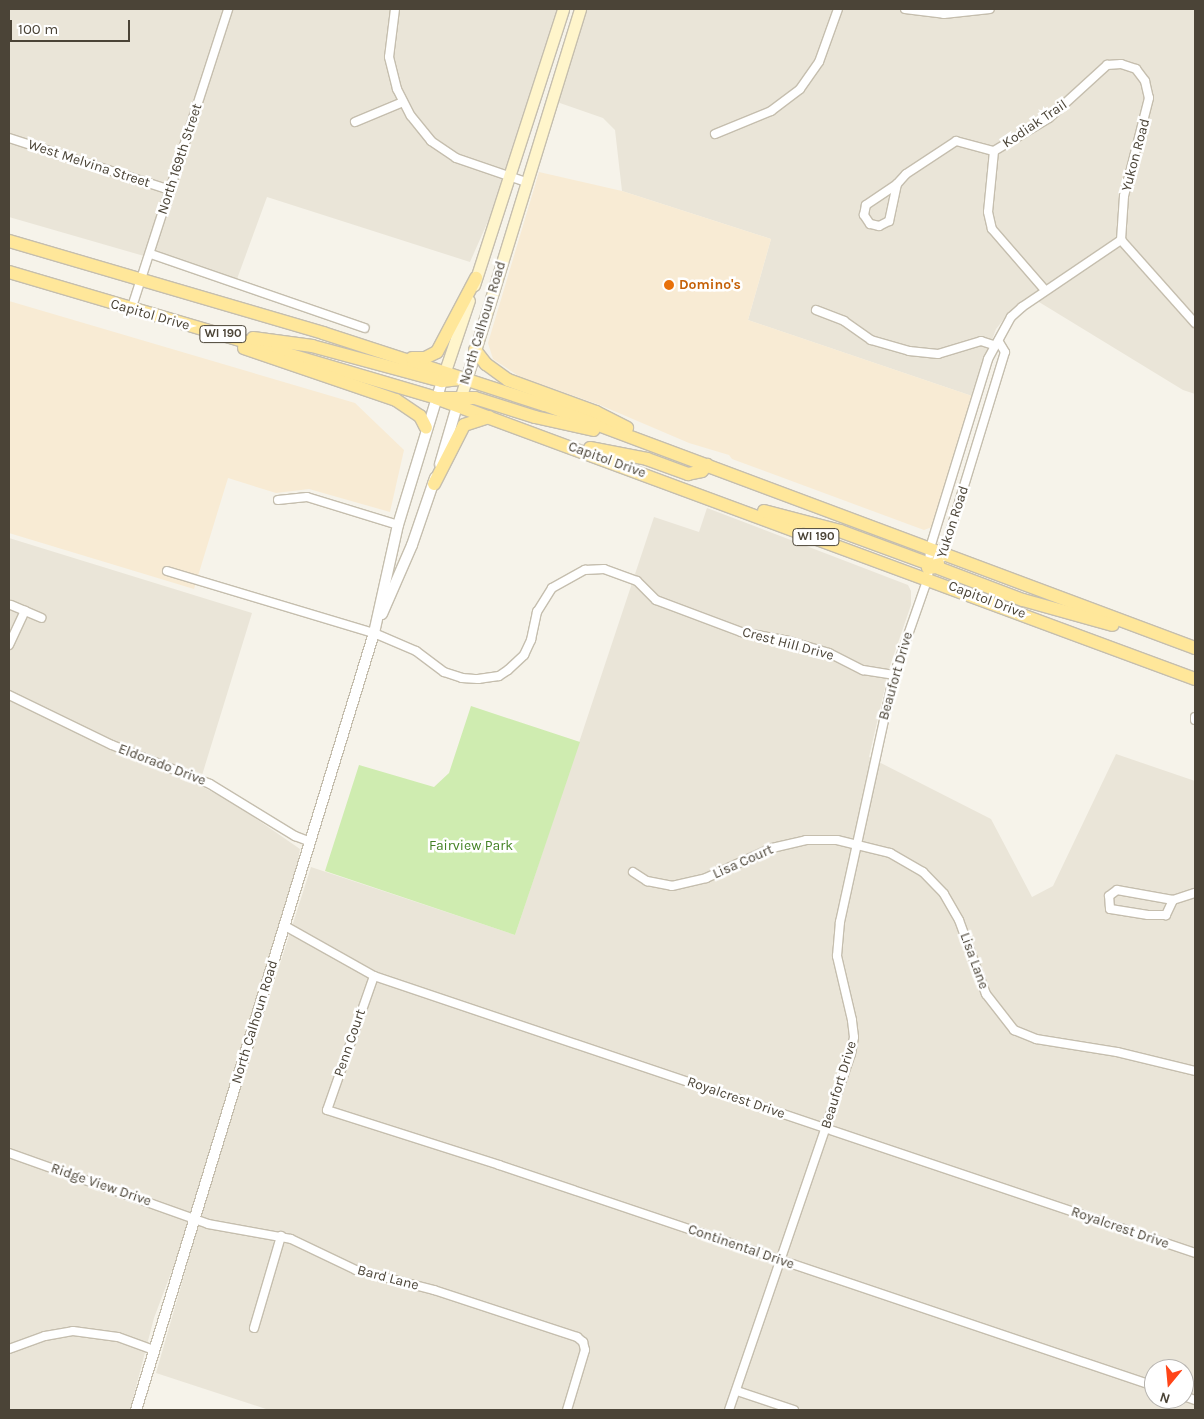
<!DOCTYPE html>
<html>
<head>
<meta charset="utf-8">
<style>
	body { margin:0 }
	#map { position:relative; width:1204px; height:1419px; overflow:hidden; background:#f6f3ea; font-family:Karla,sans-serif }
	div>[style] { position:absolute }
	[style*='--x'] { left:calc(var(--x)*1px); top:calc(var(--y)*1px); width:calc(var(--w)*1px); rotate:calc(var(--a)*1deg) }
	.residential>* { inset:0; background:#eae5d8 }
	.commercial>* { inset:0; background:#f8ebd4 }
	.green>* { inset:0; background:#cfecb0 }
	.roads { filter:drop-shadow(1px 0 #c5beae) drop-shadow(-1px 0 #c5beae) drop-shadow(0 1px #c5beae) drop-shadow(0 -1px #c5beae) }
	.minor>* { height:8px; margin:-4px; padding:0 4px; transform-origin:4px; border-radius:4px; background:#fff }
	.tertiary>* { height:10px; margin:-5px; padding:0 5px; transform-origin:5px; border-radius:5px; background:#fff }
	.secondary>* { height:11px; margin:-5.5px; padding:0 5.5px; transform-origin:5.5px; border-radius:5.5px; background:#fff5cb }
	.primary>* { height:12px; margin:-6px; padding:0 6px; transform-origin:6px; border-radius:6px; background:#ffe79a }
	.dots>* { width:14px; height:14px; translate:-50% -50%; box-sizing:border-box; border:2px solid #fff; border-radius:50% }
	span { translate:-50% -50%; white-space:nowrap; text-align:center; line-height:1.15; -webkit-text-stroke:5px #fff; paint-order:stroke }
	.shield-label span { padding:1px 4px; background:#fff; border:1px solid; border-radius:4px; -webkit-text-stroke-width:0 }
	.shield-label { font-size:12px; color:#4b4437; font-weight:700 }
	.street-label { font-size:14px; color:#4b4437 }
	.food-label { font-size:14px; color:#c56008; font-weight:700 }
	.left { translate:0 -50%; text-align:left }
	.park-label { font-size:14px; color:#448225 }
	.frame { position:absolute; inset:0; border:10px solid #4b4437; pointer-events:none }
	.north { position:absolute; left:1144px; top:1359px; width:50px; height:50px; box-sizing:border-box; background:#fff; border:1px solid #b7b4af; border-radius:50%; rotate:197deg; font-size:14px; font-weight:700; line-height:20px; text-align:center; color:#4b4437 }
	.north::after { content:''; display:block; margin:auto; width:18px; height:22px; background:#ff4518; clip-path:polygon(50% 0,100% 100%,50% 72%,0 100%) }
	.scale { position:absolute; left:10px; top:20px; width:120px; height:22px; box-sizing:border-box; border:2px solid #4b4437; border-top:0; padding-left:6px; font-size:15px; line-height:18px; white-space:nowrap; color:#4b4437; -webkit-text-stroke:4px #fff; paint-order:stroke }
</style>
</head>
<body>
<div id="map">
	<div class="residential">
		<div style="clip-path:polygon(9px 9px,557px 9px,489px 219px,470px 262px,267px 197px,237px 279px,148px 248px,144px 256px,9px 217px)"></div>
		<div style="clip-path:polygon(587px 9px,1195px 9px,1195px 394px,1183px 390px,1039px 302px,1032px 294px,1007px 315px,996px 329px,972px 396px,748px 320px,771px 239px,622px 191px,615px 130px,603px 118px,557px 102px)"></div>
		<div style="clip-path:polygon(evenodd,707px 508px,908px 585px,911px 591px,911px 605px,890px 666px,869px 757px,991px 819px,1032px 897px,1053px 886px,1116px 754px,1195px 781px,1195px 1410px,269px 1410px,156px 1373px,217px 1161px,311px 867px,515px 935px,654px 517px,699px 532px,707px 508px,1154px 1369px,1184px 1369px,1184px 1399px,1154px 1399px,1154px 1369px)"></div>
		<div style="clip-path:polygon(9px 538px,252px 613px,199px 785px,235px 804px,300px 849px,294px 885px,177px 1257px,154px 1318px,130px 1410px,9px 1410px)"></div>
	</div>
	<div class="commercial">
		<div style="clip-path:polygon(539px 172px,622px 191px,771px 239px,748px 320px,972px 396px,932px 527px,924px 530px,732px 459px,729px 455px,689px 443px,600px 405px,520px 377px,493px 359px,488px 343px)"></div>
		<div style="clip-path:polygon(9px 301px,355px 403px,404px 450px,390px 512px,309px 489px,276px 493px,228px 478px,194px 589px,9px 533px)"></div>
	</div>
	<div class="green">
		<div style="clip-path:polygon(471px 706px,580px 742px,515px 935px,325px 871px,359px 765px,434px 787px,449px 773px)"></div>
	</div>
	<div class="roads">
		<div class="minor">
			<div style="--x:395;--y:9;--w:48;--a:97.1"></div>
			<div style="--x:389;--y:57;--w:33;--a:76"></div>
			<div style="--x:397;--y:89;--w:30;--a:63"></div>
			<div style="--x:411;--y:116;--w:32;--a:51"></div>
			<div style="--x:431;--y:141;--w:30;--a:34"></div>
			<div style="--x:456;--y:158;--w:74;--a:18.9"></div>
			<div style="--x:905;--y:9;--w:39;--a:7"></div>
			<div style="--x:944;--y:14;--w:46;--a:-6.2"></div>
			<div style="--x:355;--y:122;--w:52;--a:-22.6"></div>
			<div style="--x:715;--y:134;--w:61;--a:-22.3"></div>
			<div style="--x:771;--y:111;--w:36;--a:-37"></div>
			<div style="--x:800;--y:89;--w:33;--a:-55"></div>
			<div style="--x:819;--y:62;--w:56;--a:-70.3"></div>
			<div style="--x:9;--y:138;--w:169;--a:17.9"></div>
			<div style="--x:994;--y:151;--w:64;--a:-31"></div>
			<div style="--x:1049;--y:118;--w:79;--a:-42.4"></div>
			<div style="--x:1107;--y:65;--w:14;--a:-4"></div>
			<div style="--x:1121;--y:64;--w:16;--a:18"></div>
			<div style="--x:1136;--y:69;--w:15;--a:53"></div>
			<div style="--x:1145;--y:81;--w:17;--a:77"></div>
			<div style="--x:1149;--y:98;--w:101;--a:104.3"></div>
			<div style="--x:1124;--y:196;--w:44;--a:93.9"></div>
			<div style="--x:994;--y:151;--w:61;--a:95.6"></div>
			<div style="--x:988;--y:212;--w:17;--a:77"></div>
			<div style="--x:992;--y:229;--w:79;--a:49.1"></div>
			<div style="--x:897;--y:184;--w:38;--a:102"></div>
			<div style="--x:889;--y:221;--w:11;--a:153"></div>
			<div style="--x:879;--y:226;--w:9;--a:-167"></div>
			<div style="--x:870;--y:224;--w:11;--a:-124"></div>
			<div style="--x:864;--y:215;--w:10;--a:-79"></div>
			<div style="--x:866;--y:205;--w:37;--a:-34"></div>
			<div style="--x:897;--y:184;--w:13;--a:-48"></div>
			<div style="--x:906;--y:174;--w:60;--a:-33.4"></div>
			<div style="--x:956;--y:141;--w:39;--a:15"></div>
			<div style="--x:1121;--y:240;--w:111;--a:48.3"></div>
			<div style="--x:151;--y:254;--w:226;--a:19.1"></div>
			<div style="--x:131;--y:310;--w:316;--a:-72.1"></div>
			<div style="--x:816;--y:310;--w:30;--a:21"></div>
			<div style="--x:844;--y:321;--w:33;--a:35"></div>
			<div style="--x:871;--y:340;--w:40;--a:16"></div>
			<div style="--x:909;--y:351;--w:29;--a:6"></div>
			<div style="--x:938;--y:354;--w:45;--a:-16.8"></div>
			<div style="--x:981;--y:341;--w:13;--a:18"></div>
			<div style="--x:278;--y:500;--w:29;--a:-6"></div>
			<div style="--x:307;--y:497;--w:95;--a:17.1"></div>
			<div style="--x:942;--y:558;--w:215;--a:-73"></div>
			<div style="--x:1005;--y:352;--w:12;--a:-121"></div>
			<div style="--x:167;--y:571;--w:216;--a:16.7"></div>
			<div style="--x:374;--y:633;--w:46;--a:23.2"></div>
			<div style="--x:416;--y:651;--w:35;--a:37"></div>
			<div style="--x:444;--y:672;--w:19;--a:18"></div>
			<div style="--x:462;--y:678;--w:16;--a:4"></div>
			<div style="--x:478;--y:679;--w:21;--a:-8"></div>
			<div style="--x:499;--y:676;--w:11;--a:-34"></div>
			<div style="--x:508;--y:670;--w:22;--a:-43"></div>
			<div style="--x:524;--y:655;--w:17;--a:-65"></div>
			<div style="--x:531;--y:640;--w:29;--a:-78"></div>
			<div style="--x:537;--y:612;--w:28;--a:-58"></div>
			<div style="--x:552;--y:588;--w:38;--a:-29"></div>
			<div style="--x:585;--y:570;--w:19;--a:-3"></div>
			<div style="--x:604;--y:569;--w:35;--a:20"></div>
			<div style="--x:637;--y:581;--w:27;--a:45"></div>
			<div style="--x:656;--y:600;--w:91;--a:20.6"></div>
			<div style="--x:741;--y:632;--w:49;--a:10.6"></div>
			<div style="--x:789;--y:641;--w:42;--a:16.7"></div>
			<div style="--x:829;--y:653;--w:38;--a:27"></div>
			<div style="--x:863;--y:670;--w:31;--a:9"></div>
			<div style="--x:11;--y:605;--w:33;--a:23"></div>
			<div style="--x:9;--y:645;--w:38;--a:-65"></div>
			<div style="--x:9;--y:695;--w:114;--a:25.9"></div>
			<div style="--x:112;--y:745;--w:105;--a:21.7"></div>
			<div style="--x:210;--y:784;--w:100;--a:31.5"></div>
			<div style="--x:295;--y:836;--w:17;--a:21"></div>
			<div style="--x:1195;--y:717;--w:3;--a:90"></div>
			<div style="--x:633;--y:872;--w:17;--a:33"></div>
			<div style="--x:647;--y:881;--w:25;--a:11"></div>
			<div style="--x:672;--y:886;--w:35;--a:-13"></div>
			<div style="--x:706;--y:878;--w:72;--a:-24.4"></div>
			<div style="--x:772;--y:848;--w:35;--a:-13"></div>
			<div style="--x:806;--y:840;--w:31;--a:0"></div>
			<div style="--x:837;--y:840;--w:55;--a:13.8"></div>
			<div style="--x:890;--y:853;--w:38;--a:30"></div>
			<div style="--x:923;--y:872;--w:30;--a:46"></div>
			<div style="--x:944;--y:894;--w:30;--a:60"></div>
			<div style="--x:959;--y:920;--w:79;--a:70"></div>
			<div style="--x:986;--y:994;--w:46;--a:52.1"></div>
			<div style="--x:1014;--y:1030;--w:24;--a:22"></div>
			<div style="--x:1036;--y:1039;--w:82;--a:9.1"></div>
			<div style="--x:1117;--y:1052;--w:80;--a:13.7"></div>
			<div style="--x:1173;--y:900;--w:17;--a:115"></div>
			<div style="--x:1166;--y:915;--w:18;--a:180"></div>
			<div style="--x:1148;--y:915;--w:38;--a:-171"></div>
			<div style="--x:1110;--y:909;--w:13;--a:-94"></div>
			<div style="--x:1109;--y:896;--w:10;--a:-37"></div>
			<div style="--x:1117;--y:890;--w:57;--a:10.1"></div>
			<div style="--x:1173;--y:900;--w:23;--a:-18"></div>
			<div style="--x:285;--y:926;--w:102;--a:29.3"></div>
			<div style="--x:374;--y:976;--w:866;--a:18.64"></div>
			<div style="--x:374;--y:976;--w:142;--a:109.3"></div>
			<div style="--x:327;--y:1110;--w:181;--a:17.7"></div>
			<div style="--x:499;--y:1165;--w:691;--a:18.64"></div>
			<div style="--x:9;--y:1153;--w:211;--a:19.6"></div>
			<div style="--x:208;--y:1224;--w:84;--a:10.2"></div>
			<div style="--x:291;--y:1239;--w:72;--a:25.5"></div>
			<div style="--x:356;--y:1270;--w:81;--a:14.4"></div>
			<div style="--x:434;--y:1290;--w:151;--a:18.2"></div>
			<div style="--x:577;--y:1337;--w:8;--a:40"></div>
			<div style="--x:583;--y:1342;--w:8;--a:76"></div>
			<div style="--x:585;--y:1350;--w:63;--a:106.7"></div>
			<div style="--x:254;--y:1328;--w:96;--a:-73.6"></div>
			<div style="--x:9;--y:1349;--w:38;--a:-20"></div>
			<div style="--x:45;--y:1336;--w:28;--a:-10"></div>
			<div style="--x:73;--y:1331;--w:45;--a:7.6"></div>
			<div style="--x:118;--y:1337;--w:38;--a:20"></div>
			<div style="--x:737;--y:1391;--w:60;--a:18.4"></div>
			<div style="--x:1184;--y:1396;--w:12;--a:20"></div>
			<div style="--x:729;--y:1410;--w:376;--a:-71.1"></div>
			<div style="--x:851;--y:1054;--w:17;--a:-80"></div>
			<div style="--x:854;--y:1037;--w:17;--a:-97"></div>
			<div style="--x:852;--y:1020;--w:66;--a:-103.2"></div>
			<div style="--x:837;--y:956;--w:34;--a:-85"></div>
			<div style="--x:840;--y:922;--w:253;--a:-77.7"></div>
			<div style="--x:894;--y:675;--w:103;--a:-70.7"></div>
			<div style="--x:928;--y:578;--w:30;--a:-86"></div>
			<div style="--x:930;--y:548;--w:198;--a:-72.9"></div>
			<div style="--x:988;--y:359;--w:48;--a:-61.3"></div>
			<div style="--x:1011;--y:317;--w:15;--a:-42"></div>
			<div style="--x:1022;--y:307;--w:120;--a:-34.1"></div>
		</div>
		<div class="tertiary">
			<div style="--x:440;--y:464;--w:68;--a:-73.7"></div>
			<div style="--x:382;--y:614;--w:75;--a:-66.5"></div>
			<div style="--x:412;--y:545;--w:71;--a:-71.1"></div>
			<div style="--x:136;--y:1410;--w:813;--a:-72.97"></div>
			<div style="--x:374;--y:633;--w:111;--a:-77.5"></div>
			<div style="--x:398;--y:525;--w:151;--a:-73"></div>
		</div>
		<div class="secondary">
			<div style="--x:474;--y:285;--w:290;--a:-72.1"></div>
			<div style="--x:442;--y:380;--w:84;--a:-71.4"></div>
			<div style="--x:461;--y:396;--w:405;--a:-72.9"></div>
		</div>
		<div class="primary">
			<div style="--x:9;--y:241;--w:327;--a:16.3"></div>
			<div style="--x:323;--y:333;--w:233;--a:18"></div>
			<div style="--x:545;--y:405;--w:694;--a:20.5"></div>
			<div style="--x:9;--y:272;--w:445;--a:16.4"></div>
			<div style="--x:436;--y:398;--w:809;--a:20.32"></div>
			<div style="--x:253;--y:338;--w:60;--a:7.7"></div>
			<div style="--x:312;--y:346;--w:135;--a:15.1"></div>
			<div style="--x:442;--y:381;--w:18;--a:-6"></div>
			<div style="--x:244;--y:348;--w:161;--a:18.9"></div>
			<div style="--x:396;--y:400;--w:29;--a:34"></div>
			<div style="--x:420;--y:416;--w:13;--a:63"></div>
			<div style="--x:475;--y:350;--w:18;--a:52"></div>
			<div style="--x:486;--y:364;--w:27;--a:36"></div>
			<div style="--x:508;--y:380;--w:94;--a:20"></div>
			<div style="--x:596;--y:412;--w:35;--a:27"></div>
			<div style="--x:412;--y:358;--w:13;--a:0"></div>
			<div style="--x:425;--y:358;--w:13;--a:-27"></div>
			<div style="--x:437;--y:352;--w:84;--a:-62.2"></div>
			<div style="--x:438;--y:398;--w:37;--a:0"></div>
			<div style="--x:475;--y:398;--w:63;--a:17.6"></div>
			<div style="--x:535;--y:417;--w:60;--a:12.4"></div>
			<div style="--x:590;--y:448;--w:58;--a:10.9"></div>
			<div style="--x:647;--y:459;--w:44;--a:20.1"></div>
			<div style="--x:688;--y:474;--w:14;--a:-12"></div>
			<div style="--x:702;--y:471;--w:8;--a:-50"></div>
			<div style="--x:434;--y:484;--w:66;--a:-63"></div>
			<div style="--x:464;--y:425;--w:26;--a:-18"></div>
			<div style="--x:764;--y:511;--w:79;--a:14.7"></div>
			<div style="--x:840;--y:531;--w:95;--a:20.3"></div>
			<div style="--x:929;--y:564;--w:9;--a:-6"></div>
			<div style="--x:928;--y:568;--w:8;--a:-7"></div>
			<div style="--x:936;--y:567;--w:93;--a:20.8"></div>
			<div style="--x:1023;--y:600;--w:93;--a:15.5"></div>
		</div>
	</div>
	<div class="dots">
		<div style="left:669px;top:285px;background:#e8710a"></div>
	</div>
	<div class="shield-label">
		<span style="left:223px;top:334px">WI 190</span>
		<span style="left:816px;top:537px">WI 190</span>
	</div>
	<div class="street-label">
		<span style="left:1035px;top:124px;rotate:-34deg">Kodiak Trail</span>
		<span style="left:1136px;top:155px;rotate:-75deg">Yukon Road</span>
		<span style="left:180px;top:159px;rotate:-72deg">North 169th Street</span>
		<span style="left:89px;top:164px;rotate:18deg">West Melvina Street</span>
		<span style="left:150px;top:315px;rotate:16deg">Capitol Drive</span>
		<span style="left:483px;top:323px;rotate:-73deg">North Calhoun Road</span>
		<span style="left:607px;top:460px;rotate:20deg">Capitol Drive</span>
		<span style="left:953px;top:522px;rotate:-72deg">Yukon Road</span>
		<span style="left:987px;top:600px;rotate:21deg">Capitol Drive</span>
		<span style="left:788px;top:644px;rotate:15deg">Crest Hill Drive</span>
		<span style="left:896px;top:676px;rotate:-74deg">Beaufort Drive</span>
		<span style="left:162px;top:765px;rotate:21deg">Eldorado Drive</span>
		<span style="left:743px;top:862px;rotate:-24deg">Lisa Court</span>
		<span style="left:974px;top:961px;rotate:70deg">Lisa Lane</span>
		<span style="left:255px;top:1022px;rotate:-73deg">North Calhoun Road</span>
		<span style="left:350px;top:1043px;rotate:-71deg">Penn Court</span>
		<span style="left:839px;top:1085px;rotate:-73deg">Beaufort Drive</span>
		<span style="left:736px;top:1098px;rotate:19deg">Royalcrest Drive</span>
		<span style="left:101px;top:1185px;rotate:19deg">Ridge View Drive</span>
		<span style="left:1120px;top:1228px;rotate:19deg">Royalcrest Drive</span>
		<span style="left:741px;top:1247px;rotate:19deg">Continental Drive</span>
		<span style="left:388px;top:1278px;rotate:15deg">Bard Lane</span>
	</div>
	<div class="food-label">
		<span class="left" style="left:679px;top:285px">Domino's</span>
	</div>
	<div class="park-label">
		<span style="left:471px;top:846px">Fairview Park</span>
	</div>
	<div class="frame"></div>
	<div class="north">N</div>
	<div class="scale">100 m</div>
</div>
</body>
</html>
